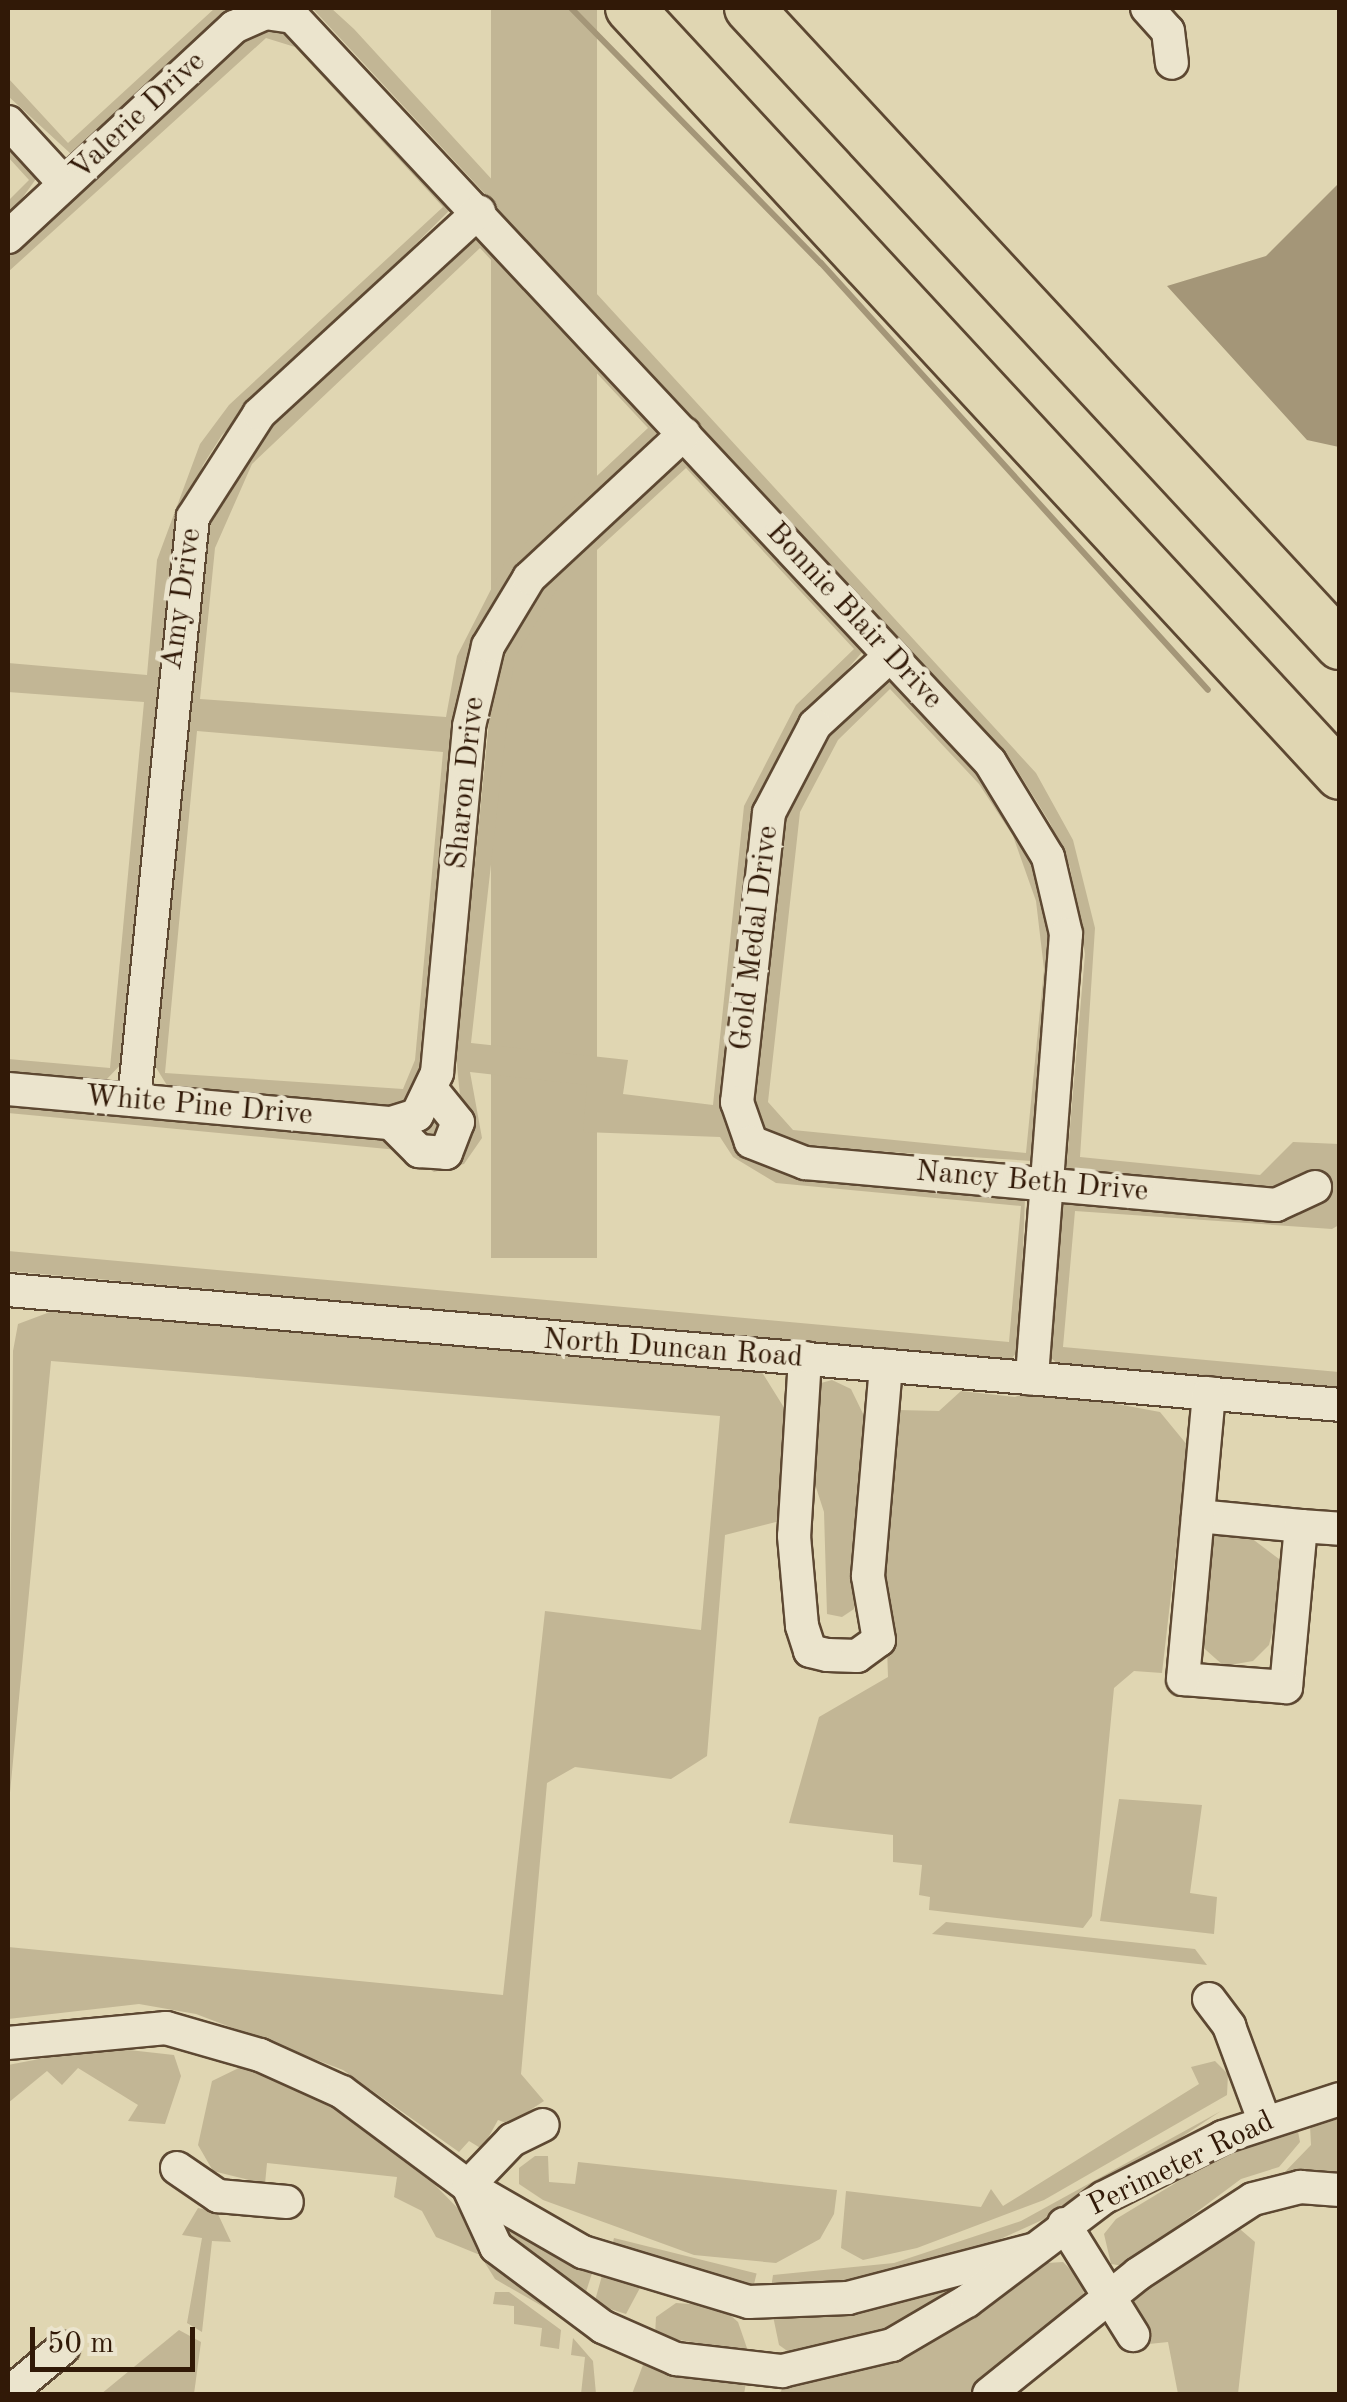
<!DOCTYPE html>
<html>
<head>
<meta charset="utf-8">
<style>
	body { margin:0 }
	#map { position:relative; width:1347px; height:2402px; overflow:hidden; background:#e0d6b2; font-family:"Old Standard TT",serif }
	div>[style] { position:absolute }
	[style*='--x'] { left:calc(var(--x)*1px); top:calc(var(--y)*1px); width:calc(var(--w)*1px); rotate:calc(var(--a)*1deg) }
	.green>* { inset:0; background:#c2b695; transform-origin:0 0 }
	.water>* { inset:0; background:#a49678 }
	.stream>* { height:6px; margin:-3px; padding:0 3px; transform-origin:3px; border-radius:3px; background:#a49678 }
	.roads { filter:drop-shadow(2px 0 #5d4832) drop-shadow(-2px 0 #5d4832) drop-shadow(0 2px #5d4832) drop-shadow(0 -2px #5d4832) }
	.minor>* { height:32px; margin:-16px; padding:0 16px; transform-origin:16px; border-radius:16px; background:#ebe4cd }
	.highway>* { height:48px; margin:-24px; padding:0 24px; transform-origin:24px; border-radius:24px; background:#e0d6b2 }
	span { translate:-50% -50%; white-space:nowrap; text-align:center; line-height:1.15; -webkit-text-stroke:10px #ebe4cd; paint-order:stroke }
	.street-label { font-size:30px; color:#311907 }
	.frame { position:absolute; inset:0; border:10px solid #311907; pointer-events:none }
	.scale { position:absolute; left:30px; top:2327px; width:165px; height:45px; box-sizing:border-box; border:5px solid #311907; border-top:0; padding-left:12px; font-size:30px; line-height:35px; white-space:nowrap; color:#311907; -webkit-text-stroke:8px #ebe4cd; paint-order:stroke }
</style>
</head>
<body>
<div id="map">
	<div class="green">
		<div style="clip-path:polygon(215px 8px,237px 8px,71px 154px,8px 96px,8px 78px,68px 143px)"></div>
		<div style="clip-path:polygon(312px 8px,331px 8px,354px 29px,1036px 773px,1073px 840px,1095px 928px,1080px 1157px,1260px 1175px,1293px 1142px,1339px 1144px,1339px 1225px,1332px 1229px,1075px 1211px,1063px 1347px,1339px 1372px,1339px 1394px,1061px 1367px,1050px 1357px,1085px 954px,1070px 867px,1050px 823px,1009px 757px)"></div>
		<div style="left:491px;top:8px;width:106px;height:1250px"></div>
		<div style="clip-path:polygon(282px 22px,453px 207px,222px 435px,203px 465px,177px 528px,168px 585px,127px 1058px,105px 1081px,8px 1072px,8px 1059px,110px 1068px,144px 702px,8px 692px,8px 663px,147px 675px,157px 560px,200px 444px,229px 405px,443px 207px,295px 47px,266px 38px,8px 272px,8px 255px,224px 53px,255px 26px)"></div>
		<div style="clip-path:polygon(8px 136px,38px 176px,8px 218px,8px 201px,29px 180px,8px 157px)"></div>
		<div style="clip-path:polygon(evenodd,477px 237px,657px 433px,526px 558px,499px 600px,428px 1071px,407px 1103px,385px 1106px,168px 1087px,152px 1061px,201px 549px,215px 500px,278px 415px,477px 237px,480px 248px,648px 428px,505px 562px,457px 656px,446px 717px,200px 699px,215px 548px,252px 464px,480px 248px,477px 237px,197px 731px,443px 752px,415px 1060px,403px 1089px,165px 1073px,197px 731px)"></div>
		<div style="clip-path:polygon(evenodd,683px 457px,864px 650px,788px 738px,757px 811px,736px 1135px,1025px 1198px,1019px 1349px,1010px 1361px,8px 1271px,8px 1251px,1009px 1342px,1021px 1206px,776px 1183px,733px 1157px,720px 1137px,583px 1132px,587px 1085px,470px 1072px,482px 1138px,464px 1164px,434px 1172px,398px 1150px,8px 1113px,8px 1099px,389px 1134px,460px 1096px,456px 1055px,493px 681px,538px 589px,683px 457px,686px 468px,854px 649px,796px 705px,744px 806px,713px 1105px,623px 1094px,628px 1060px,471px 1043px,514px 659px,560px 584px,686px 468px)"></div>
		<div style="clip-path:polygon(evenodd,892px 679px,990px 777px,1023px 827px,1052px 916px,1032px 1161px,796px 1146px,774px 1141px,753px 1108px,780px 831px,792px 792px,841px 717px,892px 679px,890px 689px,979px 784px,1013px 836px,1036px 901px,1044px 969px,1026px 1153px,793px 1130px,768px 1102px,800px 812px,838px 740px,890px 689px)"></div>
		<div style="clip-path:polygon(58px 1309px,760px 1369px,788px 1414px,780px 1521px,725px 1535px,707px 1756px,671px 1779px,575px 1767px,547px 1783px,521px 2074px,544px 2101px,509px 2124px,498px 2120px,482px 2149px,469px 2141px,459px 2152px,343px 2070px,196px 2014px,139px 2004px,8px 2019px,8px 1947px,503px 1995px,545px 1611px,701px 1630px,720px 1416px,51px 1361px,8px 1814px,13px 1351px,18px 1324px)"></div>
		<div style="clip-path:polygon(832px 1380px,851px 1389px,869px 1426px,854px 1609px,842px 1617px,827px 1614px,824px 1512px,811px 1472px,821px 1383px)"></div>
		<div style="clip-path:polygon(1036px 1389px,1160px 1412px,1188px 1446px,1162px 1673px,1134px 1671px,1114px 1688px,1092px 1916px,1083px 1928px,929px 1910px,930px 1897px,919px 1895px,922px 1865px,893px 1862px,893px 1835px,789px 1823px,819px 1717px,888px 1677px,884px 1556px,898px 1410px,939px 1411px,961px 1391px,1015px 1397px)"></div>
		<div style="clip-path:polygon(1234px 1525px,1279px 1559px,1285px 1582px,1269px 1645px,1253px 1661px,1224px 1666px,1198px 1643px,1211px 1532px)"></div>
		<div style="clip-path:polygon(1119px 1799px,1202px 1805px,1190px 1893px,1217px 1897px,1214px 1934px,1100px 1921px)"></div>
		<div style="clip-path:polygon(946px 1922px,1195px 1949px,1207px 1965px,932px 1934px)"></div>
		<div style="clip-path:polygon(102px 2047px,174px 2055px,181px 2076px,165px 2124px,128px 2121px,138px 2105px,78px 2068px,62px 2085px,47px 2071px,8px 2103px,8px 2065px)"></div>
		<div style="clip-path:polygon(1215px 2061px,1228px 2074px,1227px 2095px,1044px 2200px,917px 2248px,863px 2260px,841px 2248px,846px 2191px,981px 2207px,991px 2189px,1003px 2206px,1199px 2084px,1191px 2067px)"></div>
		<div style="clip-path:polygon(249px 2063px,336px 2102px,397px 2146px,568px 2321px,495px 2279px,480px 2255px,436px 2237px,422px 2211px,394px 2197px,397px 2177px,267px 2163px,265px 2184px,213px 2171px,198px 2145px,212px 2081px)"></div>
		<div style="clip-path:polygon(1221px 2111px,1088px 2199px,961px 2257px,825px 2287px,771px 2288px,773px 2275px,894px 2263px,1021px 2221px)"></div>
		<div style="clip-path:polygon(1339px 2119px,1339px 2177px,1279px 2178px,1311px 2145px,1310px 2126px)"></div>
		<div style="clip-path:polygon(1297px 2126px,1300px 2142px,1279px 2167px,1241px 2179px,1124px 2266px,1111px 2264px,1104px 2234px,1116px 2219px,1230px 2150px)"></div>
		<div style="clip-path:polygon(535px 2156px,548px 2156px,549px 2182px,575px 2184px,578px 2162px,837px 2190px,834px 2214px,820px 2239px,776px 2263px,694px 2255px,543px 2200px,519px 2184px,519px 2168px)"></div>
		<div style="clip-path:polygon(198px 2208px,217px 2212px,231px 2242px,212px 2241px,202px 2332px,187px 2323px,202px 2238px,182px 2235px)"></div>
		<div style="clip-path:polygon(503px 2217px,594px 2267px,584px 2298px,497px 2226px)"></div>
		<div style="clip-path:polygon(1234px 2224px,1255px 2242px,1238px 2394px,1178px 2394px,1168px 2342px,1149px 2344px,1134px 2301px)"></div>
		<div style="left:614px;top:2238px;width:147px;height:14px;rotate:14deg"></div>
		<div style="clip-path:polygon(1063px 2262px,1085px 2284px,1082px 2303px,971px 2394px,779px 2394px,786px 2383px,964px 2315px,1047px 2263px)"></div>
		<div style="clip-path:polygon(603px 2272px,641px 2286px,626px 2314px,594px 2304px)"></div>
		<div style="clip-path:polygon(964px 2277px,967px 2287px,859px 2344px,793px 2355px,779px 2345px,773px 2316px)"></div>
		<div style="clip-path:polygon(495px 2292px,509px 2292px,561px 2330px,559px 2349px,540px 2346px,542px 2328px,514px 2324px,514px 2306px,493px 2304px)"></div>
		<div style="clip-path:polygon(676px 2303px,720px 2306px,738px 2322px,748px 2351px,655px 2336px,656px 2317px)"></div>
		<div style="clip-path:polygon(179px 2330px,201px 2342px,194px 2394px,101px 2394px)"></div>
		<div style="clip-path:polygon(573px 2338px,593px 2361px,596px 2394px,581px 2394px,585px 2357px,571px 2355px)"></div>
		<div style="clip-path:polygon(646px 2357px,746px 2383px,744px 2394px,632px 2394px)"></div>
	</div>
	<div class="water">
		<div style="clip-path:polygon(1339px 183px,1339px 447px,1307px 440px,1167px 286px,1266px 256px)"></div>
	</div>
	<div class="stream">
		<div style="--x:571;--y:8;--w:357;--a:45.6"></div>
		<div style="--x:821;--y:263;--w:576;--a:47.81"></div>
	</div>
	<div class="roads">
		<div class="minor">
			<div style="--x:1147;--y:8;--w:31;--a:48"></div>
			<div style="--x:1168;--y:31;--w:32;--a:83"></div>
			<div style="--x:8;--y:122;--w:84;--a:47.4"></div>
			<div style="--x:8;--y:237;--w:309;--a:-42.9"></div>
			<div style="--x:234;--y:27;--w:34;--a:-24"></div>
			<div style="--x:265;--y:13;--w:28;--a:8"></div>
			<div style="--x:293;--y:17;--w:1020;--a:46.91"></div>
			<div style="--x:990;--y:762;--w:111;--a:58.6"></div>
			<div style="--x:1048;--y:857;--w:79;--a:76.8"></div>
			<div style="--x:1066;--y:934;--w:446;--a:94.4"></div>
			<div style="--x:890;--y:656;--w:102;--a:137.4"></div>
			<div style="--x:815;--y:725;--w:99;--a:117.6"></div>
			<div style="--x:769;--y:813;--w:291;--a:96.3"></div>
			<div style="--x:737;--y:1102;--w:42;--a:70.7"></div>
			<div style="--x:751;--y:1142;--w:58;--a:21.3"></div>
			<div style="--x:805;--y:1163;--w:473;--a:5.1"></div>
			<div style="--x:1276;--y:1205;--w:43;--a:-24.8"></div>
			<div style="--x:8;--y:1089;--w:385;--a:5.1"></div>
			<div style="--x:391;--y:1123;--w:27;--a:-17"></div>
			<div style="--x:417;--y:1115;--w:47;--a:-64.5"></div>
			<div style="--x:437;--y:1073;--w:348;--a:-84.7"></div>
			<div style="--x:469;--y:726;--w:82;--a:-76.6"></div>
			<div style="--x:488;--y:646;--w:79;--a:-58.9"></div>
			<div style="--x:529;--y:578;--w:212;--a:-42.9"></div>
			<div style="--x:134;--y:1100;--w:586;--a:-84.22"></div>
			<div style="--x:193;--y:517;--w:122;--a:-57.3"></div>
			<div style="--x:259;--y:414;--w:299;--a:-42.6"></div>
			<div style="--x:391;--y:1123;--w:40;--a:45"></div>
			<div style="--x:419;--y:1151;--w:27;--a:4"></div>
			<div style="--x:446;--y:1153;--w:33;--a:-69"></div>
			<div style="--x:458;--y:1122;--w:38;--a:-129"></div>
			<div style="--x:8;--y:1290;--w:1337;--a:4.93"></div>
			<div style="--x:805;--y:1358;--w:178;--a:93.5"></div>
			<div style="--x:794;--y:1536;--w:90;--a:84.9"></div>
			<div style="--x:802;--y:1626;--w:26;--a:72"></div>
			<div style="--x:810;--y:1651;--w:18;--a:13"></div>
			<div style="--x:828;--y:1655;--w:29;--a:2"></div>
			<div style="--x:857;--y:1656;--w:27;--a:-36"></div>
			<div style="--x:879;--y:1640;--w:65;--a:-99.8"></div>
			<div style="--x:868;--y:1576;--w:211;--a:-85.1"></div>
			<div style="--x:1198;--y:1516;--w:103;--a:5.5"></div>
			<div style="--x:1301;--y:1526;--w:162;--a:95.3"></div>
			<div style="--x:1286;--y:1687;--w:103;--a:-175.6"></div>
			<div style="--x:1183;--y:1679;--w:287;--a:-84.8"></div>
			<div style="--x:1301;--y:1526;--w:39;--a:4"></div>
			<div style="--x:1209;--y:1999;--w:34;--a:53"></div>
			<div style="--x:1229;--y:2026;--w:100;--a:69.6"></div>
			<div style="--x:8;--y:2043;--w:159;--a:-5.4"></div>
			<div style="--x:166;--y:2028;--w:98;--a:16"></div>
			<div style="--x:260;--y:2055;--w:90;--a:24.3"></div>
			<div style="--x:342;--y:2092;--w:157;--a:36.7"></div>
			<div style="--x:468;--y:2186;--w:133;--a:29.9"></div>
			<div style="--x:583;--y:2252;--w:173;--a:16.8"></div>
			<div style="--x:749;--y:2302;--w:99;--a:-2.3"></div>
			<div style="--x:848;--y:2298;--w:190;--a:-14.6"></div>
			<div style="--x:177;--y:2168;--w:50;--a:34.3"></div>
			<div style="--x:218;--y:2196;--w:69;--a:5"></div>
			<div style="--x:468;--y:2186;--w:67;--a:65.3"></div>
			<div style="--x:496;--y:2247;--w:134;--a:36.8"></div>
			<div style="--x:603;--y:2327;--w:80;--a:23.7"></div>
			<div style="--x:676;--y:2359;--w:107;--a:6.5"></div>
			<div style="--x:782;--y:2371;--w:113;--a:-13.3"></div>
			<div style="--x:892;--y:2345;--w:87;--a:-30.4"></div>
			<div style="--x:967;--y:2301;--w:171;--a:-37.1"></div>
			<div style="--x:1103;--y:2198;--w:135;--a:-26.9"></div>
			<div style="--x:1223;--y:2137;--w:123;--a:-18"></div>
			<div style="--x:468;--y:2186;--w:64;--a:-46.3"></div>
			<div style="--x:512;--y:2140;--w:34;--a:-26"></div>
			<div style="--x:1064;--y:2224;--w:131;--a:58.1"></div>
			<div style="--x:8;--y:2394;--w:72;--a:-39.9"></div>
			<div style="--x:989;--y:2394;--w:191;--a:-38.8"></div>
			<div style="--x:1138;--y:2274;--w:137;--a:-33.1"></div>
			<div style="--x:1253;--y:2199;--w:49;--a:-14.3"></div>
			<div style="--x:1300;--y:2187;--w:40;--a:4.3"></div>
		</div>
		<div class="highway">
			<div style="--x:630;--y:8;--w:1045;--a:47.21"></div>
			<div style="--x:749;--y:8;--w:869;--a:47.15"></div>
		</div>
	</div>
	<div class="street-label">
		<span style="left:138px;top:116px;rotate:-43deg">Valerie Drive</span>
		<span style="left:182px;top:599px;rotate:-82deg">Amy Drive</span>
		<span style="left:854px;top:616px;rotate:47deg">Bonnie Blair Drive</span>
		<span style="left:466px;top:783px;rotate:-84deg">Sharon Drive</span>
		<span style="left:755px;top:938px;rotate:-83deg">Gold Medal Drive</span>
		<span style="left:199px;top:1106px;rotate:5deg">White Pine Drive</span>
		<span style="left:1032px;top:1182px;rotate:5deg">Nancy Beth Drive</span>
		<span style="left:673px;top:1349px;rotate:4deg">North Duncan Road</span>
		<span style="left:1181px;top:2164px;rotate:-26deg">Perimeter Road</span>
	</div>
	<div class="frame"></div>
	<div class="scale">50 m</div>
</div>
</body>
</html>
